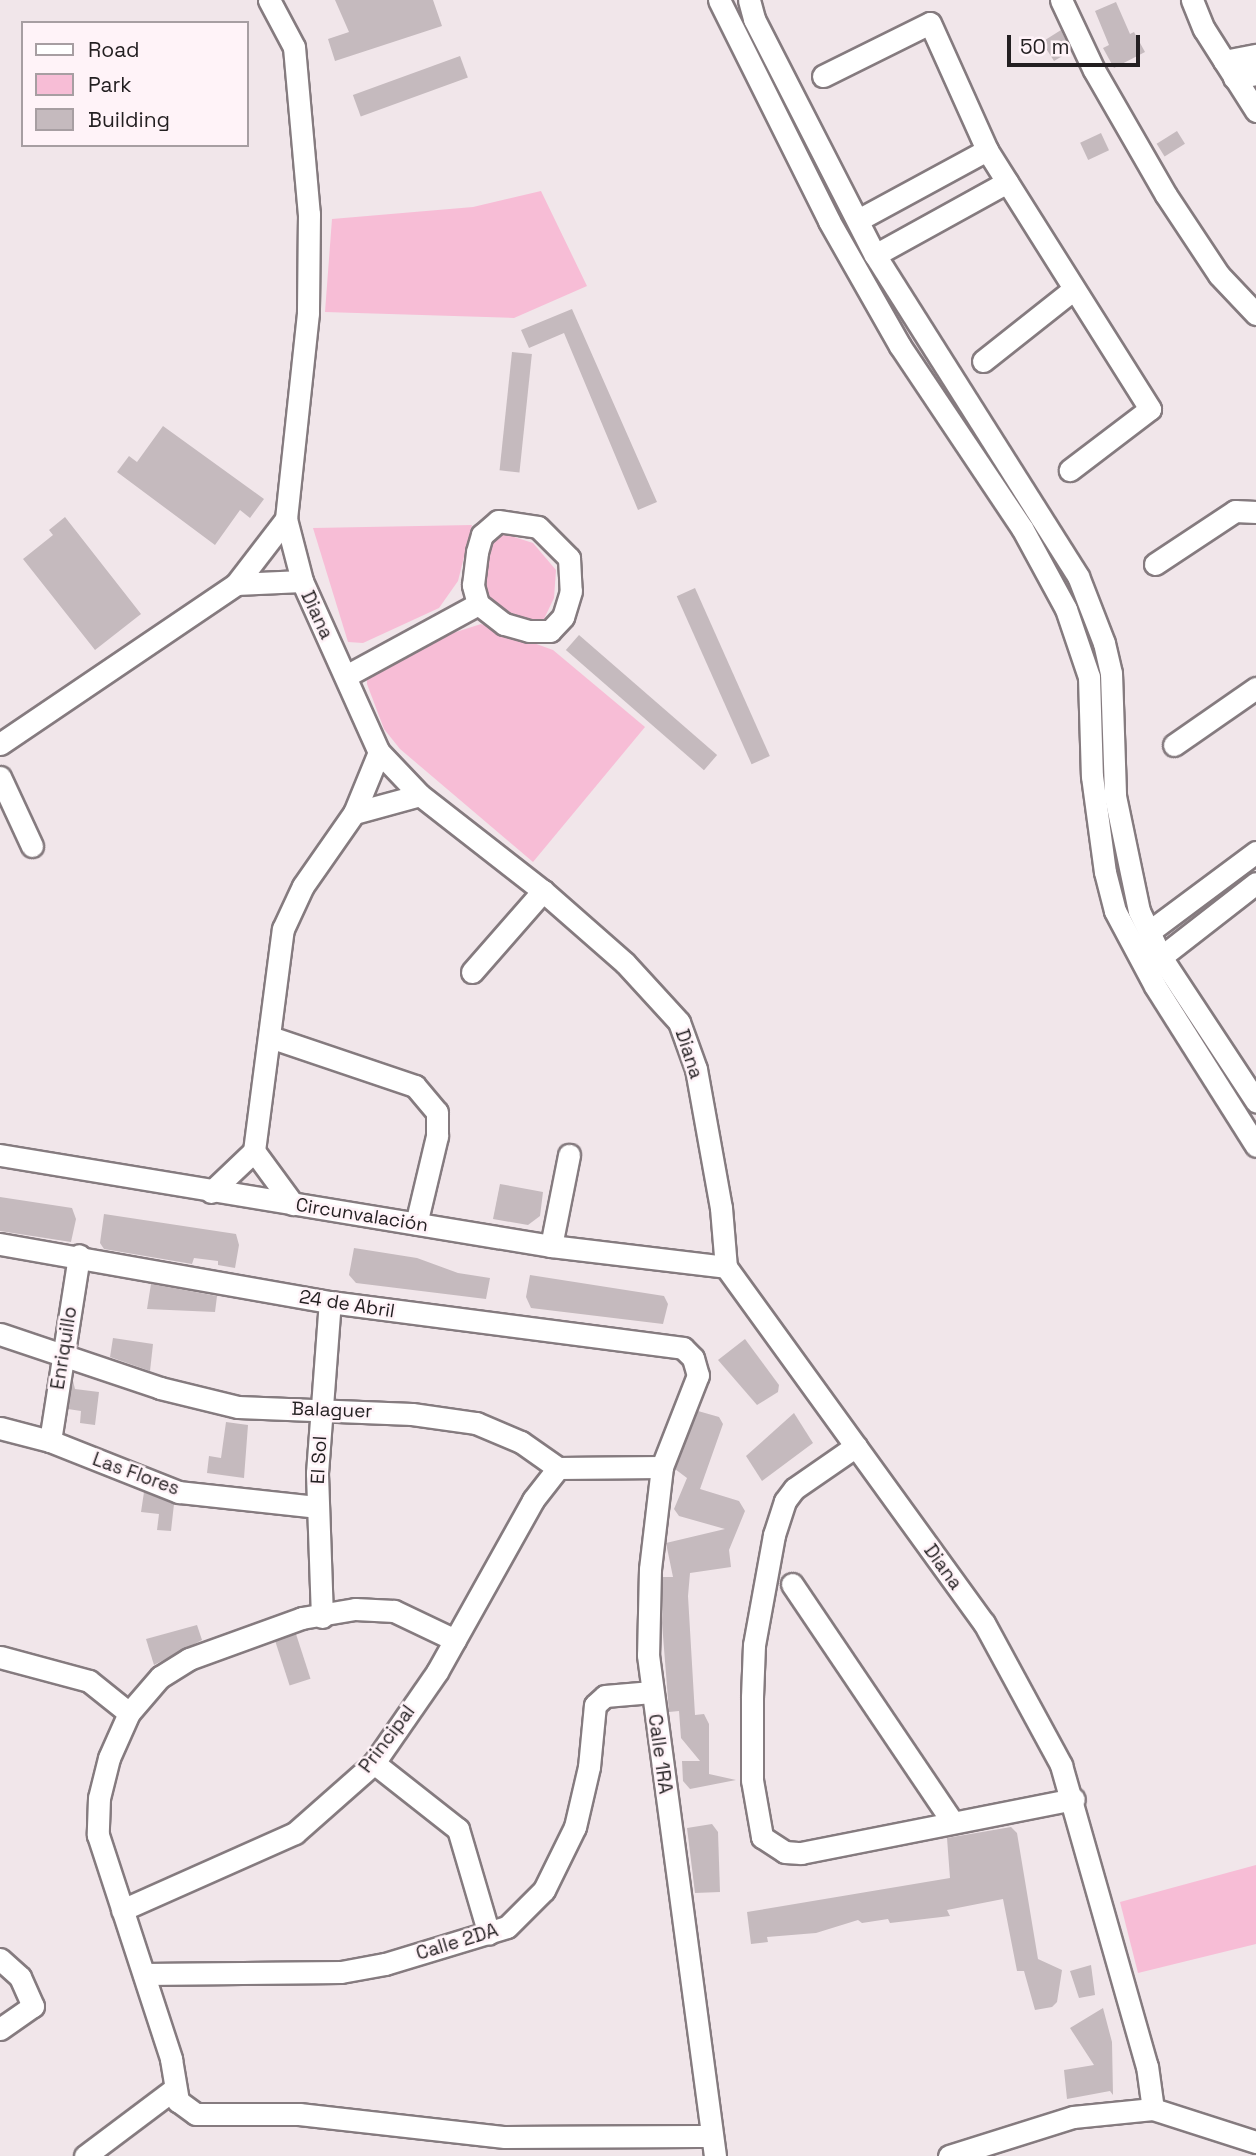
<!DOCTYPE html>
<html>
<head>
<meta charset="utf-8">
<style>
	body { margin:0 }
	#map { position:relative; width:1256px; height:2156px; overflow:hidden; background:#f1e6ea; font-family:"Space Grotesk",sans-serif }
	div>[style] { position:absolute }
	[style*='--x'] { left:calc(var(--x)*1px); top:calc(var(--y)*1px); width:calc(var(--w)*1px); rotate:calc(var(--a)*1deg) }
	.green>* { inset:0; background:#f7bdd6 }
	.building>* { inset:0; background:#c5babe; transform-origin:0 0 }
	.roads { filter:drop-shadow(2px 0 #857b7f) drop-shadow(-2px 0 #857b7f) drop-shadow(0 2px #857b7f) drop-shadow(0 -2px #857b7f) }
	.minor>* { height:21px; margin:-10.5px; padding:0 10.5px; transform-origin:10.5px; border-radius:10.5px; background:#fff }
	span { translate:-50% -50%; white-space:nowrap; text-align:center; line-height:1.15; -webkit-text-stroke:5px #fff3f8; paint-order:stroke }
	.street-label { font-size:19px; color:#231f21 }
	.legend { position:absolute; left:21px; top:21px; width:228px; height:126px; box-sizing:border-box; background:#fff3f8; border:2px solid #a79ea2; margin:0; padding:9px 12px; list-style:none; font-size:21px; color:#231f21 }
	.legend li { display:flex; align-items:center; gap:14px; height:35px }
	.legend b { width:35px; border:2px solid #a79ea2 }
	.scale { position:absolute; left:1007px; top:35px; width:133px; height:32px; box-sizing:border-box; border:4px solid #231f21; border-top:0; padding-left:9px; font-size:21px; line-height:24px; white-space:nowrap; color:#231f21; -webkit-text-stroke:5px #fff3f8; paint-order:stroke }
</style>
</head>
<body>
<div id="map">
	<div class="green">
		<div style="clip-path:polygon(541px 191px,587px 286px,514px 318px,325px 312px,332px 219px,473px 207px)"></div>
		<div style="clip-path:polygon(472px 525px,458px 581px,439px 608px,363px 643px,348px 642px,313px 528px)"></div>
		<div style="clip-path:polygon(502px 533px,533px 543px,556px 570px,554px 598px,544px 619px,530px 622px,500px 610px,486px 594px,483px 570px,490px 542px)"></div>
		<div style="clip-path:polygon(481px 624px,553px 650px,645px 727px,533px 862px,400px 749px,384px 729px,367px 684px,367px 674px,431px 640px)"></div>
		<div style="clip-path:polygon(1256px 1865px,1256px 1944px,1138px 1973px,1120px 1902px)"></div>
	</div>
	<div class="building">
		<div style="clip-path:polygon(335px 0,433px 0,442px 26px,335px 61px,328px 39px,349px 32px)"></div>
		<div style="clip-path:polygon(1116px 2px,1130px 34px,1134px 32px,1145px 52px,1114px 68px,1103px 48px,1109px 45px,1095px 11px)"></div>
		<div style="clip-path:polygon(1061px 30px,1071px 51px,1054px 61px,1042px 42px)"></div>
		<div style="left:460px;top:56px;width:23px;height:114px;rotate:70deg"></div>
		<div style="left:1177px;top:131px;width:15px;height:24px;rotate:58deg"></div>
		<div style="left:1101px;top:133px;width:19px;height:23px;rotate:65deg"></div>
		<div style="clip-path:polygon(572px 309px,657px 502px,638px 510px,564px 333px,529px 348px,521px 330px)"></div>
		<div style="left:512px;top:352px;width:20px;height:119px;rotate:6deg"></div>
		<div style="clip-path:polygon(163px 426px,264px 499px,250px 518px,240px 510px,215px 545px,117px 472px,129px 456px,137px 462px)"></div>
		<div style="clip-path:polygon(65px 517px,141px 614px,95px 650px,23px 559px,53px 535px,49px 530px)"></div>
		<div style="left:695px;top:588px;width:184px;height:20px;rotate:66deg"></div>
		<div style="left:579px;top:635px;width:183px;height:20px;rotate:41deg"></div>
		<div style="clip-path:polygon(500px 1184px,543px 1192px,540px 1216px,528px 1225px,493px 1219px)"></div>
		<div style="clip-path:polygon(0 1197px,72px 1208px,76px 1219px,71px 1242px,0 1231px)"></div>
		<div style="clip-path:polygon(104px 1214px,236px 1234px,239px 1245px,235px 1268px,218px 1265px,218px 1261px,194px 1258px,192px 1264px,104px 1249px,100px 1243px)"></div>
		<div style="clip-path:polygon(354px 1248px,417px 1258px,458px 1273px,490px 1278px,486px 1299px,356px 1283px,349px 1275px)"></div>
		<div style="clip-path:polygon(530px 1275px,664px 1296px,668px 1304px,663px 1324px,531px 1308px,526px 1297px)"></div>
		<div style="clip-path:polygon(151px 1284px,217px 1296px,215px 1312px,147px 1309px)"></div>
		<div style="clip-path:polygon(113px 1338px,153px 1344px,150px 1371px,110px 1357px)"></div>
		<div style="clip-path:polygon(745px 1339px,779px 1385px,778px 1392px,757px 1405px,718px 1360px)"></div>
		<div style="clip-path:polygon(73px 1381px,75px 1389px,99px 1392px,95px 1425px,80px 1423px,81px 1411px,68px 1409px)"></div>
		<div style="clip-path:polygon(698px 1411px,719px 1417px,723px 1424px,700px 1489px,739px 1501px,745px 1511px,729px 1550px,731px 1567px,690px 1573px,688px 1596px,695px 1715px,704px 1714px,709px 1724px,709px 1774px,736px 1780px,690px 1789px,683px 1781px,682px 1761px,700px 1761px,681px 1738px,679px 1711px,669px 1712px,662px 1623px,663px 1577px,673px 1577px,666px 1543px,725px 1529px,679px 1516px,674px 1509px,687px 1478px,675px 1469px)"></div>
		<div style="clip-path:polygon(794px 1413px,813px 1443px,762px 1481px,746px 1456px)"></div>
		<div style="clip-path:polygon(226px 1422px,248px 1425px,244px 1478px,207px 1473px,209px 1456px,221px 1458px)"></div>
		<div style="clip-path:polygon(144px 1492px,174px 1504px,171px 1531px,157px 1530px,159px 1514px,141px 1512px)"></div>
		<div style="clip-path:polygon(197px 1625px,202px 1640px,154px 1665px,146px 1639px)"></div>
		<div style="left:296px;top:1634px;width:47px;height:22px;rotate:72deg"></div>
		<div style="clip-path:polygon(712px 1824px,718px 1832px,720px 1892px,695px 1893px,687px 1828px)"></div>
		<div style="clip-path:polygon(1011px 1827px,1017px 1833px,1038px 1959px,1062px 1970px,1057px 2002px,1052px 2007px,1035px 2010px,1024px 1971px,1017px 1971px,1003px 1899px,947px 1910px,950px 1916px,890px 1923px,888px 1919px,862px 1923px,858px 1920px,816px 1933px,767px 1937px,768px 1942px,751px 1944px,747px 1912px,950px 1878px,947px 1838px)"></div>
		<div style="clip-path:polygon(1091px 1965px,1095px 1995px,1079px 1998px,1070px 1971px)"></div>
		<div style="clip-path:polygon(1103px 2008px,1112px 2042px,1113px 2095px,1110px 2091px,1067px 2099px,1064px 2070px,1094px 2065px,1070px 2028px)"></div>
	</div>
	<div class="roads">
		<div class="minor">
			<div style="--x:269;--y:0;--w:53;--a:62"></div>
			<div style="--x:294;--y:47;--w:168;--a:84.9"></div>
			<div style="--x:309;--y:214;--w:99;--a:90.6"></div>
			<div style="--x:308;--y:313;--w:207;--a:96.1"></div>
			<div style="--x:286;--y:519;--w:64;--a:75.5"></div>
			<div style="--x:302;--y:581;--w:188;--a:65.8"></div>
			<div style="--x:379;--y:752;--w:59;--a:46.4"></div>
			<div style="--x:420;--y:795;--w:156;--a:38"></div>
			<div style="--x:543;--y:891;--w:109;--a:41.3"></div>
			<div style="--x:625;--y:963;--w:80;--a:47.5"></div>
			<div style="--x:679;--y:1022;--w:50;--a:70.1"></div>
			<div style="--x:696;--y:1069;--w:141;--a:79.8"></div>
			<div style="--x:721;--y:1208;--w:59;--a:85.2"></div>
			<div style="--x:726;--y:1267;--w:440;--a:54.1"></div>
			<div style="--x:984;--y:1623;--w:162;--a:61.5"></div>
			<div style="--x:1061;--y:1765;--w:313;--a:74.1"></div>
			<div style="--x:1147;--y:2066;--w:43;--a:82.1"></div>
			<div style="--x:719;--y:0;--w:247;--a:63.5"></div>
			<div style="--x:829;--y:221;--w:144;--a:60.4"></div>
			<div style="--x:900;--y:346;--w:219;--a:56.2"></div>
			<div style="--x:1022;--y:528;--w:92;--a:61.5"></div>
			<div style="--x:1066;--y:609;--w:72;--a:71.3"></div>
			<div style="--x:1089;--y:677;--w:99;--a:88.3"></div>
			<div style="--x:1092;--y:776;--w:97;--a:82.3"></div>
			<div style="--x:1105;--y:872;--w:40;--a:75.6"></div>
			<div style="--x:1115;--y:911;--w:85;--a:61.9"></div>
			<div style="--x:1155;--y:986;--w:189;--a:57.7"></div>
			<div style="--x:749;--y:0;--w:20;--a:75"></div>
			<div style="--x:754;--y:19;--w:265;--a:62.9"></div>
			<div style="--x:875;--y:255;--w:380;--a:57.7"></div>
			<div style="--x:1078;--y:576;--w:72;--a:68.8"></div>
			<div style="--x:1104;--y:643;--w:31;--a:77"></div>
			<div style="--x:1111;--y:673;--w:123;--a:88.1"></div>
			<div style="--x:1115;--y:796;--w:117;--a:78.2"></div>
			<div style="--x:1139;--y:911;--w:51;--a:64.4"></div>
			<div style="--x:1161;--y:957;--w:173;--a:56.6"></div>
			<div style="--x:1061;--y:0;--w:77;--a:64.8"></div>
			<div style="--x:1094;--y:70;--w:144;--a:60.1"></div>
			<div style="--x:1166;--y:195;--w:96;--a:56.5"></div>
			<div style="--x:1219;--y:275;--w:54;--a:46.5"></div>
			<div style="--x:1192;--y:0;--w:31;--a:68"></div>
			<div style="--x:1204;--y:29;--w:97;--a:57.6"></div>
			<div style="--x:1224;--y:61;--w:33;--a:-11"></div>
			<div style="--x:823;--y:76;--w:119;--a:-26.4"></div>
			<div style="--x:930;--y:23;--w:139;--a:65.8"></div>
			<div style="--x:987;--y:150;--w:306;--a:57.8"></div>
			<div style="--x:1150;--y:409;--w:101;--a:142.7"></div>
			<div style="--x:1234;--y:78;--w:22;--a:-10"></div>
			<div style="--x:858;--y:220;--w:147;--a:-28.5"></div>
			<div style="--x:875;--y:255;--w:151;--a:-28.9"></div>
			<div style="--x:983;--y:361;--w:116;--a:-38.4"></div>
			<div style="--x:498;--y:521;--w:40;--a:8.5"></div>
			<div style="--x:538;--y:527;--w:44;--a:45"></div>
			<div style="--x:569;--y:558;--w:33;--a:87"></div>
			<div style="--x:571;--y:591;--w:27;--a:107"></div>
			<div style="--x:563;--y:617;--w:19;--a:133"></div>
			<div style="--x:550;--y:631;--w:21;--a:180"></div>
			<div style="--x:529;--y:631;--w:26;--a:-164"></div>
			<div style="--x:504;--y:624;--w:33;--a:-142"></div>
			<div style="--x:478;--y:604;--w:20;--a:-105"></div>
			<div style="--x:473;--y:585;--w:33;--a:-83"></div>
			<div style="--x:477;--y:552;--w:18;--a:-74"></div>
			<div style="--x:482;--y:535;--w:21;--a:-41"></div>
			<div style="--x:1155;--y:564;--w:96;--a:-33.5"></div>
			<div style="--x:1235;--y:511;--w:21;--a:3"></div>
			<div style="--x:236;--y:584;--w:66;--a:-2.6"></div>
			<div style="--x:346;--y:676;--w:150;--a:-28.6"></div>
			<div style="--x:0;--y:744;--w:285;--a:-34.1"></div>
			<div style="--x:236;--y:584;--w:82;--a:-52.4"></div>
			<div style="--x:1174;--y:745;--w:100;--a:-34.8"></div>
			<div style="--x:0;--y:777;--w:76;--a:65.1"></div>
			<div style="--x:354;--y:813;--w:68;--a:-15.3"></div>
			<div style="--x:1150;--y:931;--w:132;--a:-36.7"></div>
			<div style="--x:1161;--y:957;--w:120;--a:-37.9"></div>
			<div style="--x:472;--y:972;--w:108;--a:-48.8"></div>
			<div style="--x:270;--y:1037;--w:153;--a:18.7"></div>
			<div style="--x:415;--y:1086;--w:34;--a:50"></div>
			<div style="--x:437;--y:1112;--w:24;--a:90"></div>
			<div style="--x:437;--y:1136;--w:90;--a:103.4"></div>
			<div style="--x:254;--y:1151;--w:66;--a:53.7"></div>
			<div style="--x:0;--y:1155;--w:558;--a:9.38"></div>
			<div style="--x:551;--y:1246;--w:176;--a:6.8"></div>
			<div style="--x:211;--y:1192;--w:59;--a:-43.6"></div>
			<div style="--x:254;--y:1151;--w:224;--a:-82.6"></div>
			<div style="--x:283;--y:929;--w:47;--a:-65.1"></div>
			<div style="--x:303;--y:886;--w:89;--a:-55.1"></div>
			<div style="--x:354;--y:813;--w:66;--a:-67.7"></div>
			<div style="--x:0;--y:1244;--w:335;--a:10"></div>
			<div style="--x:330;--y:1302;--w:356;--a:7.4"></div>
			<div style="--x:683;--y:1348;--w:14;--a:45"></div>
			<div style="--x:693;--y:1358;--w:18;--a:74"></div>
			<div style="--x:698;--y:1375;--w:99;--a:111.4"></div>
			<div style="--x:662;--y:1467;--w:103;--a:96.7"></div>
			<div style="--x:650;--y:1569;--w:86;--a:91.3"></div>
			<div style="--x:648;--y:1655;--w:505;--a:82.38"></div>
			<div style="--x:551;--y:1246;--w:93;--a:-78.8"></div>
			<div style="--x:0;--y:1334;--w:169;--a:18.6"></div>
			<div style="--x:160;--y:1388;--w:80;--a:13.7"></div>
			<div style="--x:238;--y:1407;--w:174;--a:2.3"></div>
			<div style="--x:412;--y:1414;--w:65;--a:8"></div>
			<div style="--x:476;--y:1423;--w:49;--a:22.9"></div>
			<div style="--x:521;--y:1442;--w:45;--a:35.1"></div>
			<div style="--x:558;--y:1468;--w:104;--a:-0.6"></div>
			<div style="--x:0;--y:1428;--w:52;--a:14.6"></div>
			<div style="--x:50;--y:1441;--w:139;--a:21.6"></div>
			<div style="--x:179;--y:1492;--w:139;--a:6.2"></div>
			<div style="--x:50;--y:1441;--w:188;--a:-81.1"></div>
			<div style="--x:856;--y:1446;--w:75;--a:145.3"></div>
			<div style="--x:794;--y:1489;--w:15;--a:127"></div>
			<div style="--x:785;--y:1501;--w:36;--a:108"></div>
			<div style="--x:774;--y:1535;--w:112;--a:100.3"></div>
			<div style="--x:754;--y:1645;--w:52;--a:92.2"></div>
			<div style="--x:752;--y:1697;--w:83;--a:90"></div>
			<div style="--x:752;--y:1780;--w:58;--a:80"></div>
			<div style="--x:762;--y:1837;--w:27;--a:33"></div>
			<div style="--x:785;--y:1852;--w:16;--a:4"></div>
			<div style="--x:801;--y:1853;--w:278;--a:-11.2"></div>
			<div style="--x:792;--y:1584;--w:286;--a:56"></div>
			<div style="--x:322;--y:1617;--w:144;--a:-92"></div>
			<div style="--x:317;--y:1473;--w:171;--a:-85.7"></div>
			<div style="--x:455;--y:1640;--w:68;--a:-154.6"></div>
			<div style="--x:394;--y:1611;--w:39;--a:-177"></div>
			<div style="--x:355;--y:1609;--w:54;--a:170.4"></div>
			<div style="--x:302;--y:1618;--w:120;--a:160.1"></div>
			<div style="--x:189;--y:1659;--w:34;--a:148"></div>
			<div style="--x:160;--y:1677;--w:48;--a:130.7"></div>
			<div style="--x:129;--y:1713;--w:49;--a:114"></div>
			<div style="--x:109;--y:1758;--w:41;--a:104"></div>
			<div style="--x:99;--y:1798;--w:37;--a:92"></div>
			<div style="--x:98;--y:1835;--w:236;--a:71.9"></div>
			<div style="--x:171;--y:2059;--w:43;--a:80.5"></div>
			<div style="--x:178;--y:2101;--w:22;--a:36"></div>
			<div style="--x:196;--y:2114;--w:103;--a:0"></div>
			<div style="--x:299;--y:2114;--w:207;--a:6.4"></div>
			<div style="--x:505;--y:2137;--w:206;--a:-0.3"></div>
			<div style="--x:0;--y:1657;--w:92;--a:15.1"></div>
			<div style="--x:89;--y:1681;--w:51;--a:38.7"></div>
			<div style="--x:374;--y:1763;--w:107;--a:38.2"></div>
			<div style="--x:458;--y:1829;--w:109;--a:73.6"></div>
			<div style="--x:122;--y:1910;--w:189;--a:-24"></div>
			<div style="--x:295;--y:1833;--w:106;--a:-41.5"></div>
			<div style="--x:374;--y:1763;--w:111;--a:-55.3"></div>
			<div style="--x:437;--y:1672;--w:197;--a:-60.8"></div>
			<div style="--x:533;--y:1500;--w:41;--a:-52"></div>
			<div style="--x:0;--y:1959;--w:27;--a:42"></div>
			<div style="--x:20;--y:1977;--w:32;--a:66"></div>
			<div style="--x:33;--y:2006;--w:40;--a:145.1"></div>
			<div style="--x:144;--y:1974;--w:197;--a:-0.6"></div>
			<div style="--x:341;--y:1972;--w:45;--a:-10.3"></div>
			<div style="--x:385;--y:1964;--w:127;--a:-16.9"></div>
			<div style="--x:507;--y:1927;--w:52;--a:-45"></div>
			<div style="--x:544;--y:1890;--w:70;--a:-63.8"></div>
			<div style="--x:575;--y:1827;--w:62;--a:-76.9"></div>
			<div style="--x:589;--y:1767;--w:62;--a:-84.5"></div>
			<div style="--x:595;--y:1705;--w:13;--a:-42"></div>
			<div style="--x:605;--y:1696;--w:47;--a:-4.9"></div>
			<div style="--x:85;--y:2156;--w:110;--a:-36.9"></div>
			<div style="--x:949;--y:2156;--w:130;--a:-17.5"></div>
			<div style="--x:1073;--y:2117;--w:80;--a:-5.7"></div>
			<div style="--x:1153;--y:2109;--w:108;--a:17.8"></div>
		</div>
	</div>
	<div class="street-label">
		<span style="left:317px;top:615px;rotate:65deg">Diana</span>
		<span style="left:689px;top:1054px;rotate:72deg">Diana</span>
		<span style="left:362px;top:1215px;rotate:9deg">Circunvalación</span>
		<span style="left:347px;top:1304px;rotate:9deg">24 de Abril</span>
		<span style="left:64px;top:1348px;rotate:-81deg">Enriquillo</span>
		<span style="left:332px;top:1410px;rotate:2deg">Balaguer</span>
		<span style="left:319px;top:1460px;rotate:-87deg">El Sol</span>
		<span style="left:136px;top:1474px;rotate:20deg">Las Flores</span>
		<span style="left:943px;top:1567px;rotate:54deg">Diana</span>
		<span style="left:387px;top:1739px;rotate:-53deg">Principal</span>
		<span style="left:660px;top:1754px;rotate:82deg">Calle 1RA</span>
		<span style="left:457px;top:1942px;rotate:-17deg">Calle 2DA</span>
	</div>
	<ul class="legend">
	<li><b style="height:9px;background:#fff"></b>Road</li>
	<li><b style="height:19px;background:#f7bdd6"></b>Park</li>
	<li><b style="height:19px;background:#c5babe"></b>Building</li>
	</ul>
	<div class="scale">50 m</div>
</div>
</body>
</html>
